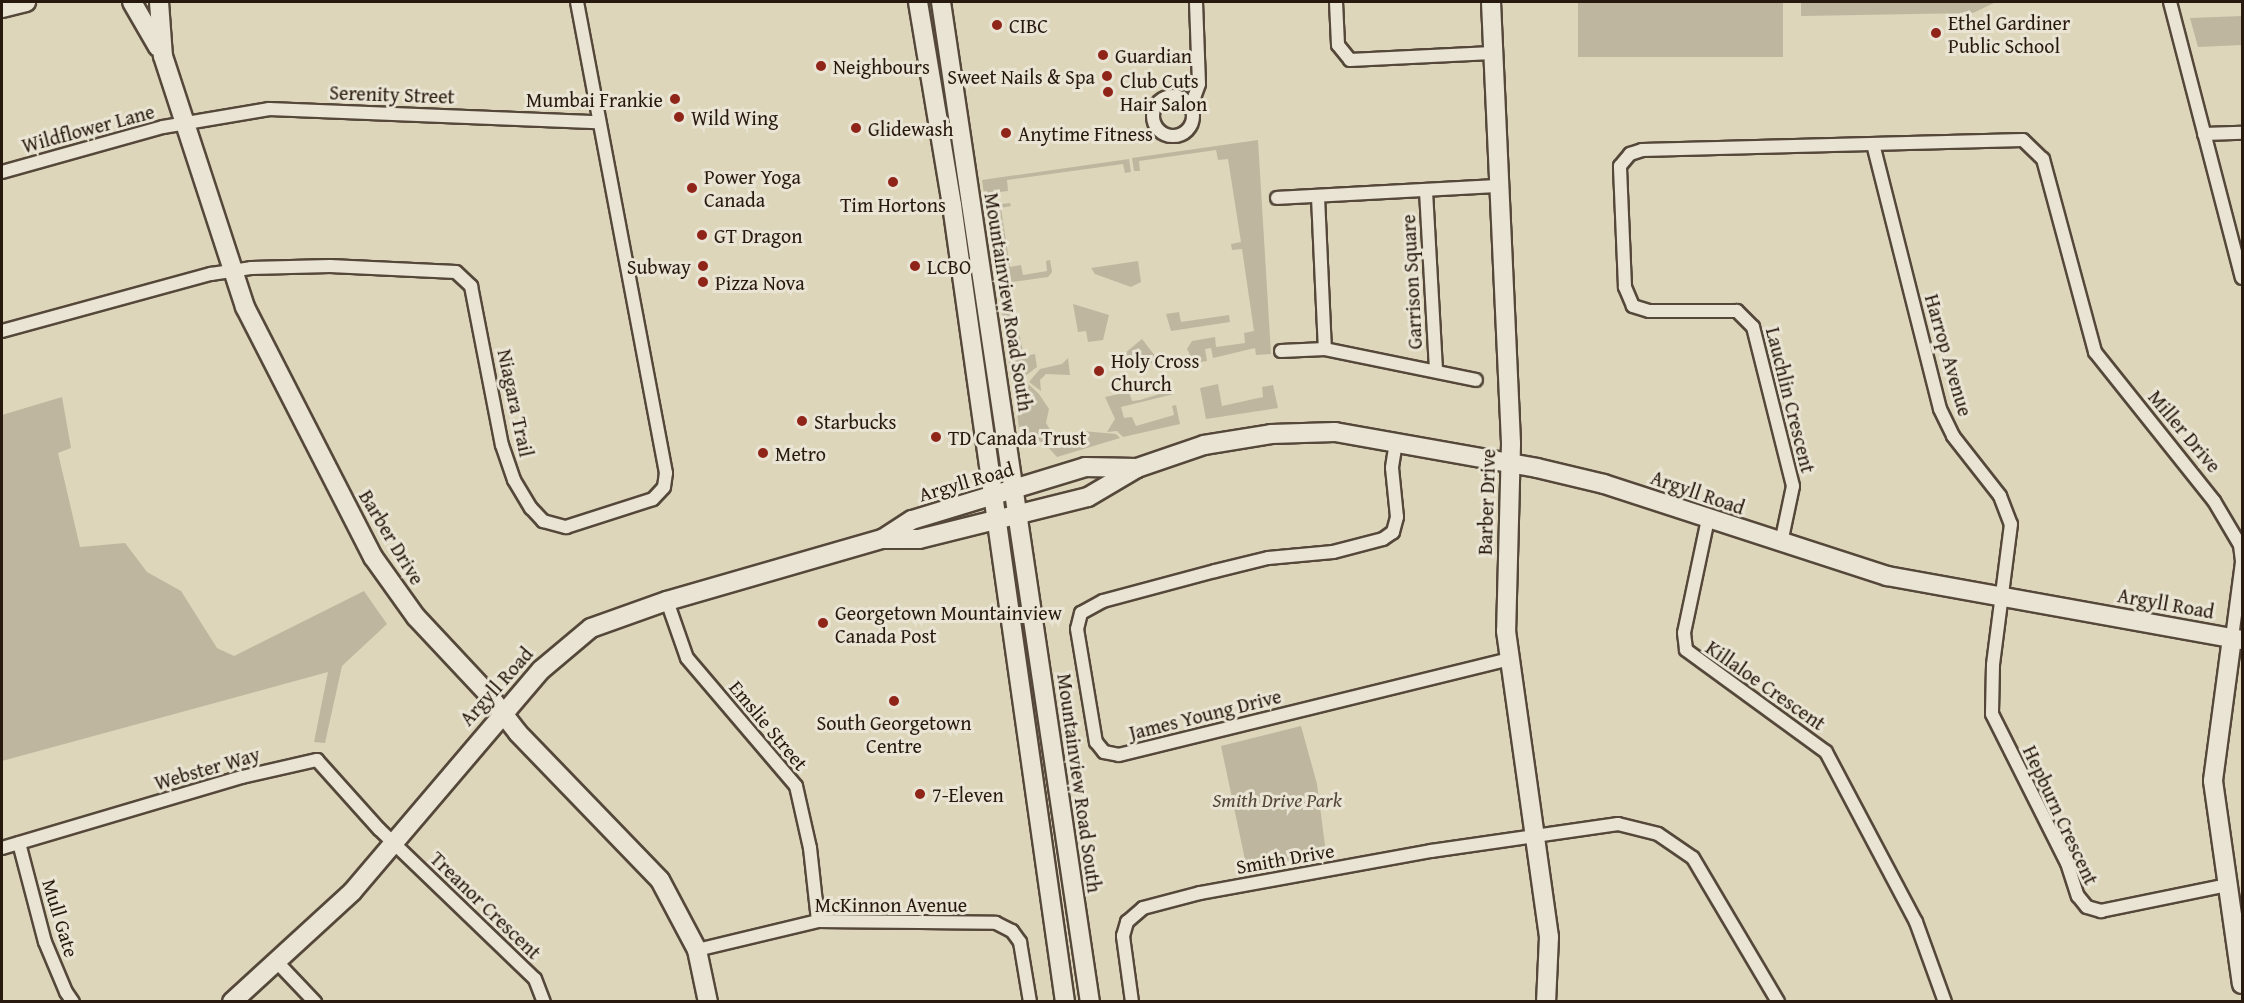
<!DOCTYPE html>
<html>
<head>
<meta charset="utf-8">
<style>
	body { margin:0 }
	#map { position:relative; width:2244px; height:1003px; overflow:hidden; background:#ddd6bb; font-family:"Gentium Book Plus",serif }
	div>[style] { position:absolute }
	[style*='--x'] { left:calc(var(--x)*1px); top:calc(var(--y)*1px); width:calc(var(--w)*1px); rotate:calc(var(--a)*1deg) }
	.green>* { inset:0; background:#beb69e; transform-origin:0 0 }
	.roads { filter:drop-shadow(2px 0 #55483a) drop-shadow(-2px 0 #55483a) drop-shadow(0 2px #55483a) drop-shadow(0 -2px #55483a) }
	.street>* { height:12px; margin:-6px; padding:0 6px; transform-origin:6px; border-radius:6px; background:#e9e4d3 }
	.street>.ring { margin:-6px; padding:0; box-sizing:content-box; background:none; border:12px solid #e9e4d3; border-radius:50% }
	.secondary>* { height:18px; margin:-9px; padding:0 9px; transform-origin:9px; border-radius:9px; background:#e9e4d3 }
	.dots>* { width:16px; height:16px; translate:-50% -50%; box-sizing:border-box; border:3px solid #e9e4d3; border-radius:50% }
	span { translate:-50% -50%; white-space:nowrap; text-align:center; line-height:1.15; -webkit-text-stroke:6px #e9e4d3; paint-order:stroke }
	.poi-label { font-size:20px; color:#28190f }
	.left { translate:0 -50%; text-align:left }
	.right { translate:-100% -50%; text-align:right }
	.street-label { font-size:20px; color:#28190f }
	.park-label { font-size:20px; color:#55483a; font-style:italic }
	.frame { position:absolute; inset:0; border:3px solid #28190f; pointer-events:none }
</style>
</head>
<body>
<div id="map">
	<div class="green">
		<div style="left:1578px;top:2px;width:205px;height:55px"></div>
		<div style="clip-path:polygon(1801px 2px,1996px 2px,1973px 13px,1801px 16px)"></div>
		<div style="clip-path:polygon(2242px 16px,2242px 45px,2198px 47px,2190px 18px)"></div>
		<div style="clip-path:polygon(1258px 140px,1271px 354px,1256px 355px,1255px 348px,1213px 358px,1211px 348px,1205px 349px,1207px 361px,1194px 363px,1187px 349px,1192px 341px,1215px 337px,1216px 347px,1245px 343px,1244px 333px,1254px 331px,1242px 249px,1232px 250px,1231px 244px,1241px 242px,1228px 159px,1218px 160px,1216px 150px,1139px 161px,1140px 171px,1134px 171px,1132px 158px)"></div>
		<div style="clip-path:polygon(1129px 159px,1131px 172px,1125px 173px,1123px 164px,1007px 180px,1008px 191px,984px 194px,982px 180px)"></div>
		<div style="clip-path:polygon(1010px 203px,1011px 206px,1001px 208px,1010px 267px,1021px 265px,1023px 275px,1047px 271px,1046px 261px,1050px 260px,1052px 272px,1048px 277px,998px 284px,986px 206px)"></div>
		<div style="clip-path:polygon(1138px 261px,1141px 282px,1131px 287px,1095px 274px,1091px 268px)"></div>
		<div style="clip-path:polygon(1073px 304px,1109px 315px,1103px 340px,1088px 342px,1086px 331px,1078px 332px)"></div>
		<div style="clip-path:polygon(1014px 309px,1024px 356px,1035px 354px,1037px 367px,1025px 376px,1011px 375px,1002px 311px)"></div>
		<div style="clip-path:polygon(1179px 312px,1181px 322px,1229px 315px,1230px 322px,1171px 331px,1166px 314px)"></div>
		<div style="clip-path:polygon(1142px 339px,1159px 361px,1128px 370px,1124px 354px)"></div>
		<div style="clip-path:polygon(1068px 358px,1070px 375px,1046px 374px,1040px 380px,1041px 391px,1029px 382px,1040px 369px,1062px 364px)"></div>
		<div style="clip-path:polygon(1012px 378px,1024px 380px,1039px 394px,1049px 409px,1046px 423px,1055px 438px,1071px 439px,1082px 431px,1116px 434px,1120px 438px,1057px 457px,1044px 443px,1027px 437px,1019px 428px)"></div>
		<div style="clip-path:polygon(1169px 380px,1174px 394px,1121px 407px,1124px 418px,1132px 417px,1136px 426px,1174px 415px,1172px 406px,1176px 405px,1180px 424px,1123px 437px,1117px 431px,1107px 432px,1115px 419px,1105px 397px,1129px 392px,1132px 401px,1140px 400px,1169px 391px)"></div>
		<div style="clip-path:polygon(1218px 384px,1222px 406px,1263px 397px,1262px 387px,1273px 385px,1278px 408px,1206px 419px,1200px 388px)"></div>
		<div style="clip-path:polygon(62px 397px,71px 448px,58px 453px,80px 547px,125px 543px,147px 572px,181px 591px,217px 648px,234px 656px,364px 591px,387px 624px,342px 666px,325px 743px,314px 742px,328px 672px,2px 761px,2px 415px)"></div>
		<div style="clip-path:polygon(1301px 726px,1317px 784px,1326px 853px,1247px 869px,1221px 746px)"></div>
	</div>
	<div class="roads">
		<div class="street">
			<div style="--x:1336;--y:2;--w:43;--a:87.3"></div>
			<div style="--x:1338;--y:45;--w:19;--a:51"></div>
			<div style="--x:1350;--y:60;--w:142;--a:-2.8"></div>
			<div style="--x:2170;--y:2;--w:285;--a:75.4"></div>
			<div class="ring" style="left:1153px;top:96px;width:28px;height:28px"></div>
			<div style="--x:1191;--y:106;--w:23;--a:-70"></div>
			<div style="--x:1199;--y:84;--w:82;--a:-92.1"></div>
			<div style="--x:2204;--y:134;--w:38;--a:-2"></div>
			<div style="--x:1873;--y:144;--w:273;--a:75.8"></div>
			<div style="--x:1940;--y:409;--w:30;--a:64"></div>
			<div style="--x:1953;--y:436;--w:76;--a:51.9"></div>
			<div style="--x:2000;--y:496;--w:30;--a:69"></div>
			<div style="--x:2011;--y:524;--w:142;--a:97.3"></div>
			<div style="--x:1993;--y:665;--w:49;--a:91.2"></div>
			<div style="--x:1992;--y:714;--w:167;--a:63.3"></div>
			<div style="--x:2067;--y:863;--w:35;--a:72"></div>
			<div style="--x:2078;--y:896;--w:14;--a:51"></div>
			<div style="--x:2087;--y:907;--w:15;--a:16"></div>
			<div style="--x:2101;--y:911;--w:130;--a:-11.6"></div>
			<div style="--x:2;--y:172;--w:167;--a:-15.6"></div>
			<div style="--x:163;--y:127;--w:108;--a:-9.6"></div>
			<div style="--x:269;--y:109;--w:329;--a:2.3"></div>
			<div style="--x:1426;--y:191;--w:180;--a:86.8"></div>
			<div style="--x:1318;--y:197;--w:152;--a:87.4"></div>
			<div style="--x:1277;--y:198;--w:223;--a:-3.1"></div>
			<div style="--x:2;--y:331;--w:217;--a:-15.3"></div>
			<div style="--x:211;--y:274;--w:40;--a:-8.5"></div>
			<div style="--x:251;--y:268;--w:79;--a:-1.5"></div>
			<div style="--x:330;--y:266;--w:126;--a:2.7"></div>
			<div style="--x:456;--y:272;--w:21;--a:43"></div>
			<div style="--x:471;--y:286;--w:162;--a:79"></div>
			<div style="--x:502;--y:445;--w:37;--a:71"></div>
			<div style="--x:514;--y:480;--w:33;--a:59"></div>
			<div style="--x:531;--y:508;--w:18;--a:47"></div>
			<div style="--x:543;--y:521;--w:24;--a:15"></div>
			<div style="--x:566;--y:527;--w:91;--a:-17.8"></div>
			<div style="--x:653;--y:499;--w:16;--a:-47"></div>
			<div style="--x:664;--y:487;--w:14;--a:-82"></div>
			<div style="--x:666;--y:473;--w:479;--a:-100.7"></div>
			<div style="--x:1281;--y:351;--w:44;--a:-2.6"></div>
			<div style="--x:1325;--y:349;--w:154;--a:11.6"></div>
			<div style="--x:1396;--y:442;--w:26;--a:99"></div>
			<div style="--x:1392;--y:468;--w:49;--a:84.2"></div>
			<div style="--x:1397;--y:517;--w:16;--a:105"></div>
			<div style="--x:1393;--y:532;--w:12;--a:145"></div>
			<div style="--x:1383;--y:539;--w:52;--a:165.4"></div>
			<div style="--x:1333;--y:552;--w:65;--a:174.7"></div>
			<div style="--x:1268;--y:558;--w:55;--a:166.2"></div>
			<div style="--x:1215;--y:571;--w:116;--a:165"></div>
			<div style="--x:1103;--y:601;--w:25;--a:151"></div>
			<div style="--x:1081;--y:613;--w:16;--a:104"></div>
			<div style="--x:1077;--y:629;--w:115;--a:80.5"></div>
			<div style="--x:1096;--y:742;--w:13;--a:51"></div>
			<div style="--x:1104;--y:752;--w:15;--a:11"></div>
			<div style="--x:1119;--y:755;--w:402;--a:-13.8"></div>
			<div style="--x:1708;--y:519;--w:116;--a:101.9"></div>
			<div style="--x:1684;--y:633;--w:17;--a:83"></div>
			<div style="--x:1686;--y:650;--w:173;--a:36.1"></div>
			<div style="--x:1826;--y:752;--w:192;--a:62.1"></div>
			<div style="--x:1916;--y:922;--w:85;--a:70.1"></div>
			<div style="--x:1781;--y:543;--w:58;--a:-78.1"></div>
			<div style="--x:1793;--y:486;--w:164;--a:-104.1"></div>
			<div style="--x:1753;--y:327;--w:23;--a:-135"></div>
			<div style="--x:1737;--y:311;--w:88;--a:180"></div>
			<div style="--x:1649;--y:311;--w:17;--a:-163"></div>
			<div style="--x:1633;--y:306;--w:21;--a:-113"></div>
			<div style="--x:1625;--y:287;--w:121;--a:-92.4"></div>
			<div style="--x:1620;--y:166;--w:16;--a:-50"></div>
			<div style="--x:1630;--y:154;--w:13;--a:-18"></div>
			<div style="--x:1642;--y:150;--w:381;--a:-1.5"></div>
			<div style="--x:2023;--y:140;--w:28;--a:44"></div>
			<div style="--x:2043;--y:159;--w:200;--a:74.9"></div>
			<div style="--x:2095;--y:352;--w:191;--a:51.4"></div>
			<div style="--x:2214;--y:501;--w:51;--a:59.4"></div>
			<div style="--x:2240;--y:545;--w:17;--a:83"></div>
			<div style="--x:2242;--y:562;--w:77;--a:97.5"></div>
			<div style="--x:667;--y:601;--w:60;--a:70.7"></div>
			<div style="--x:687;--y:658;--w:168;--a:49.6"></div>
			<div style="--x:796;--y:786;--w:64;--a:77.3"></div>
			<div style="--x:810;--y:848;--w:73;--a:83.7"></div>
			<div style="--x:19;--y:843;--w:102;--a:75.3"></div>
			<div style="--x:45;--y:942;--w:54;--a:67.2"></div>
			<div style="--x:66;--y:992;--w:12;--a:55"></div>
			<div style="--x:2;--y:848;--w:250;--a:-16.5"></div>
			<div style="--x:242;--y:777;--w:77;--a:-12.8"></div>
			<div style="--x:317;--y:760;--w:93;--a:48.1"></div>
			<div style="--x:379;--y:829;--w:216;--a:43.9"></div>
			<div style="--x:535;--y:979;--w:25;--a:69"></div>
			<div style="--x:697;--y:950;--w:124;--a:-13.5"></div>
			<div style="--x:818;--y:921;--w:178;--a:0.6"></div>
			<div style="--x:996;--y:923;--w:18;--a:27"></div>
			<div style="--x:1012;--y:931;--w:14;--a:54"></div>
			<div style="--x:1020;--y:942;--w:61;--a:80.5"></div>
			<div style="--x:276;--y:961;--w:57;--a:46.4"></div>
			<div style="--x:1132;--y:1002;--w:67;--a:-97.8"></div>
			<div style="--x:1123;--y:936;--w:15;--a:-74"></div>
			<div style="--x:1127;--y:922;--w:21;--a:-41"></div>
			<div style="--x:1143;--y:908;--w:59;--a:-14.7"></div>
			<div style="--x:1200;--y:893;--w:235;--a:-10.3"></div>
			<div style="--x:1431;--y:851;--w:189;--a:-8.2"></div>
			<div style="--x:1618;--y:824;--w:41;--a:14"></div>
			<div style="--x:1658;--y:834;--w:42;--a:34.4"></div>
			<div style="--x:1693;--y:858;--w:167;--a:59.4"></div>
		</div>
		<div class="secondary">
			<div style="--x:132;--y:2;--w:52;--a:60"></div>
			<div style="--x:159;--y:2;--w:54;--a:85.8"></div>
			<div style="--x:163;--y:56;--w:264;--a:71.9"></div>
			<div style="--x:245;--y:307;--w:281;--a:62.9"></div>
			<div style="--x:373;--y:557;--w:74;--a:54.4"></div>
			<div style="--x:416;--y:617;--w:105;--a:46.9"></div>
			<div style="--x:488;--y:694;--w:49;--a:52.4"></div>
			<div style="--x:518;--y:733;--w:204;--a:46"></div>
			<div style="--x:660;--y:880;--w:79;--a:62.1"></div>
			<div style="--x:697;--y:950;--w:53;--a:78.1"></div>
			<div style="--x:918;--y:2;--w:206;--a:80.5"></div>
			<div style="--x:952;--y:205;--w:805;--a:81.93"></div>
			<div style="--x:941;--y:2;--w:1011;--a:81.53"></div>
			<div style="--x:1491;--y:2;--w:442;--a:87.4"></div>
			<div style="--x:1511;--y:444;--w:187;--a:91.5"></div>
			<div style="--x:1506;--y:631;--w:309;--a:82"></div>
			<div style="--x:1549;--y:937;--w:65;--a:92.6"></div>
			<div style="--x:2;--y:8;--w:25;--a:-14"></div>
			<div style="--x:884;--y:538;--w:33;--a:-33"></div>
			<div style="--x:912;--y:520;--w:181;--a:-17"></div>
			<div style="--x:1085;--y:467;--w:52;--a:1.1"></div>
			<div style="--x:2232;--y:638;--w:144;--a:97.6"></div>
			<div style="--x:2213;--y:781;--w:205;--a:81.9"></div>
			<div style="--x:232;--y:1002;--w:163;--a:-42.5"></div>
			<div style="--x:352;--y:892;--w:292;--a:-49.6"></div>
			<div style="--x:541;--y:670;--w:65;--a:-40"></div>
			<div style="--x:591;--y:628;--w:81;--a:-19.6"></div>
			<div style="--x:667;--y:601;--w:224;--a:-16.1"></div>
			<div style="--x:882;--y:539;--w:37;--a:0"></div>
			<div style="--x:919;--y:539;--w:174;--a:-14"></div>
			<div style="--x:1088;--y:497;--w:57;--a:-30.6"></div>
			<div style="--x:1137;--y:468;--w:71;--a:-18.9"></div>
			<div style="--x:1204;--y:445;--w:68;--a:-9.3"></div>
			<div style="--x:1271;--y:434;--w:64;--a:-1.8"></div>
			<div style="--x:1335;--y:432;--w:205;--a:10.1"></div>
			<div style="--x:1537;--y:468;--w:69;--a:13.4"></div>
			<div style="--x:1604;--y:484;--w:298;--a:18"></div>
			<div style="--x:1887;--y:576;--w:361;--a:10.2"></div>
		</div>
	</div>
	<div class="dots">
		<div style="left:997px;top:25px;background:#8f2418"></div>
		<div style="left:1936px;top:33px;background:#8f2418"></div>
		<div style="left:1103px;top:55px;background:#8f2418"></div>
		<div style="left:821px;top:66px;background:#8f2418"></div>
		<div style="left:1107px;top:76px;background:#8f2418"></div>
		<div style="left:1108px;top:92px;background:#8f2418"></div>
		<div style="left:675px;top:99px;background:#8f2418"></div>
		<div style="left:679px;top:117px;background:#8f2418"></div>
		<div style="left:856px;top:128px;background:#8f2418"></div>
		<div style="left:1006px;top:133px;background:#8f2418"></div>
		<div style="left:893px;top:182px;background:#8f2418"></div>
		<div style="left:692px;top:188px;background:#8f2418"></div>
		<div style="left:702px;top:235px;background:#8f2418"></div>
		<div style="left:703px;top:266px;background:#8f2418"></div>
		<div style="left:915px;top:266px;background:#8f2418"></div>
		<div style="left:703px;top:282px;background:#8f2418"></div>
		<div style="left:1099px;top:371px;background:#8f2418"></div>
		<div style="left:802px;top:421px;background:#8f2418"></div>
		<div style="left:936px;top:437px;background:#8f2418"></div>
		<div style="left:763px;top:453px;background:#8f2418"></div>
		<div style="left:823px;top:623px;background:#8f2418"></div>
		<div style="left:894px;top:701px;background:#8f2418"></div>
		<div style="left:920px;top:794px;background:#8f2418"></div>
	</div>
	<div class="poi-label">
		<span class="left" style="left:1948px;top:34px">Ethel Gardiner<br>Public School</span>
		<span class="left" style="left:1009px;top:25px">CIBC</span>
		<span class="left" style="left:1115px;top:55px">Guardian</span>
		<span class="left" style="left:833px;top:66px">Neighbours</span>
		<span class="right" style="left:1095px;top:76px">Sweet Nails &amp; Spa</span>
		<span class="left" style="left:1120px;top:92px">Club Cuts<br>Hair Salon</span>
		<span class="right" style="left:663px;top:99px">Mumbai Frankie</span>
		<span class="left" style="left:691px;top:117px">Wild Wing</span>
		<span class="left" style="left:868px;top:128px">Glidewash</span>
		<span class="left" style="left:1018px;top:133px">Anytime Fitness</span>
		<span class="left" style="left:704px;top:188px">Power Yoga<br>Canada</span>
		<span style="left:893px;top:204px">Tim Hortons</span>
		<span class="left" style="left:714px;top:235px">GT Dragon</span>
		<span class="right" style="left:691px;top:266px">Subway</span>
		<span class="left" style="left:927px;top:266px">LCBO</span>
		<span class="left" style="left:715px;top:282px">Pizza Nova</span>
		<span class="left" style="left:1111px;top:372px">Holy Cross<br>Church</span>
		<span class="left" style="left:814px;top:421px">Starbucks</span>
		<span class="left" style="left:948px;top:437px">TD Canada Trust</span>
		<span class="left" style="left:775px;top:453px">Metro</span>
		<span class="left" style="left:835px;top:624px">Georgetown Mountainview<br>Canada Post</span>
		<span style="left:894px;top:734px">South Georgetown<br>Centre</span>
		<span class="left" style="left:932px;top:794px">7-Eleven</span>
	</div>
	<div class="street-label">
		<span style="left:392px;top:94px;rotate:2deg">Serenity Street</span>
		<span style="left:88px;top:128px;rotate:-15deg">Wildflower Lane</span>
		<span style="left:1411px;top:282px;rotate:-93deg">Garrison Square</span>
		<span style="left:1009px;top:302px;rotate:81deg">Mountainview Road South</span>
		<span style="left:1949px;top:355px;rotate:74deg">Harrop Avenue</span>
		<span style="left:1791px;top:400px;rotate:76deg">Lauchlin Crescent</span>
		<span style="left:516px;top:403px;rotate:78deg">Niagara Trail</span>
		<span style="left:2185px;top:431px;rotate:50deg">Miller Drive</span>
		<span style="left:966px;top:481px;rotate:-16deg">Argyll Road</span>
		<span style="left:1698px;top:492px;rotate:19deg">Argyll Road</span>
		<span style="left:1486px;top:502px;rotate:-88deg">Barber Drive</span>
		<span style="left:392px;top:537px;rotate:59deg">Barber Drive</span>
		<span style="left:2166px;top:603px;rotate:10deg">Argyll Road</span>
		<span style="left:1766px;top:685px;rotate:35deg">Killaloe Crescent</span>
		<span style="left:496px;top:686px;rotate:-48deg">Argyll Road</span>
		<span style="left:1205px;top:714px;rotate:-14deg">James Young Drive</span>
		<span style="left:769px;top:725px;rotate:50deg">Emslie Street</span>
		<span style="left:207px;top:768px;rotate:-16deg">Webster Way</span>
		<span style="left:1080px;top:783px;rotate:82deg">Mountainview Road South</span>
		<span style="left:2061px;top:815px;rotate:65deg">Hepburn Crescent</span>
		<span style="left:1285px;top:858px;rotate:-10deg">Smith Drive</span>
		<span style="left:891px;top:904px">McKinnon Avenue</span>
		<span style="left:486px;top:905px;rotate:44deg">Treanor Crescent</span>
		<span style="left:61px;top:918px;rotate:73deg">Mull Gate</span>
	</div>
	<div class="park-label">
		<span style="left:1277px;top:799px">Smith Drive Park</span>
	</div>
	<div class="frame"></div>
</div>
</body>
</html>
